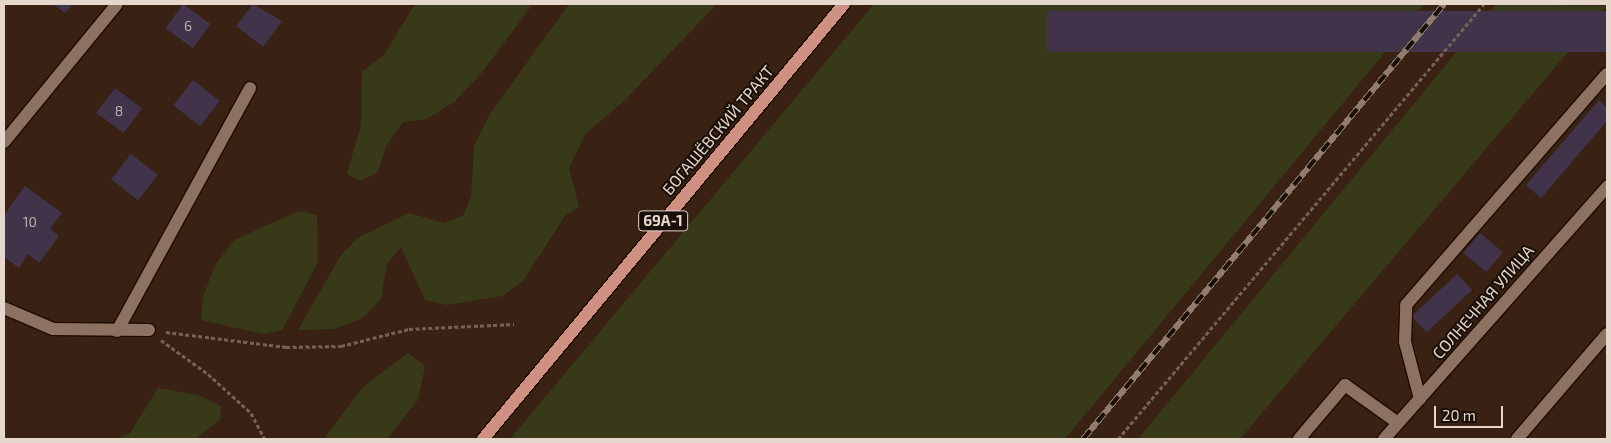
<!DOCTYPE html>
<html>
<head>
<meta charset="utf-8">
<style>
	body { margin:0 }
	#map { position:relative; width:1611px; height:443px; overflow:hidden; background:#392213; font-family:"Exo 2",sans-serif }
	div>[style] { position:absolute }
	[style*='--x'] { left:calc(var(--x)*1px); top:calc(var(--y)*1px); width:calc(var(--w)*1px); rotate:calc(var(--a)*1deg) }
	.green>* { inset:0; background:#373918 }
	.building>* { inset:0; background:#40334a; transform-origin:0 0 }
	.path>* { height:3px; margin-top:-1.5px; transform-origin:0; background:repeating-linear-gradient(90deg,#766255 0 4px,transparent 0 6.5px) }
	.roads { filter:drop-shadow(1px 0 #1f0b00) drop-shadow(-1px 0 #1f0b00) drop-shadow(0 1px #1f0b00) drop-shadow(0 -1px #1f0b00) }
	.service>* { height:12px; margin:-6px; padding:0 6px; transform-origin:6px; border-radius:6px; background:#8e7261 }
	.minor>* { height:12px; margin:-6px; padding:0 6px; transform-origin:6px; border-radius:6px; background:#8e7261 }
	.tertiary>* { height:12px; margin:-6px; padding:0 6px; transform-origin:6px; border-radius:6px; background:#8e7261 }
	.primary>* { height:12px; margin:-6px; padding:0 6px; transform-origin:6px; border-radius:6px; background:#ce9181 }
	.rail>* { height:5.5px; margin-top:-2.75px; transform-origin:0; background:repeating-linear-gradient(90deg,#190f08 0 11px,#907d70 0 22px); box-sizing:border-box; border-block:1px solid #907d70 }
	span { translate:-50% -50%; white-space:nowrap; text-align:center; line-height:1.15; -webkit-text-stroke:4px #190f08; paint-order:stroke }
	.number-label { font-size:14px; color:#bcaeac }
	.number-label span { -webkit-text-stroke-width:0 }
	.shield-label span { padding:1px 4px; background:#190f08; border:1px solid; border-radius:4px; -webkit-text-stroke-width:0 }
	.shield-label { font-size:15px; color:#e6d7cd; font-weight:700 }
	.street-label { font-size:16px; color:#e6d7cd }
	.frame { position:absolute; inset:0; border:5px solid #e6d7cd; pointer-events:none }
	.scale { position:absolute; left:1434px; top:406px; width:69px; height:22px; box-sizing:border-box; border:2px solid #e6d7cd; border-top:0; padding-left:6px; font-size:15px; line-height:18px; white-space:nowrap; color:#e6d7cd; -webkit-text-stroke:4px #190f08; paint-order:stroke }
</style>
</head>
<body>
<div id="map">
	<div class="green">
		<div style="clip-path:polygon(415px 4px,533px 4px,480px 75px,454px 102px,427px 119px,403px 122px,386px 146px,378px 172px,360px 181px,347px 174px,361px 125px,362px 72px,384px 55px)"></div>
		<div style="clip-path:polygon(569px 4px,717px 4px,622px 103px,586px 133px,569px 168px,579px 207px,565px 216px,523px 281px,502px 296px,447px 305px,425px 300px,401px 247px,387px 264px,381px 299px,363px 318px,334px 329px,298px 330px,341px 255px,359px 237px,409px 213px,444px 223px,463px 216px,471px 197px,474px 146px,490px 114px)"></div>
		<div style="clip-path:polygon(874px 4px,1425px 4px,1065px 439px,510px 439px)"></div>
		<div style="clip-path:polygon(1496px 4px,1607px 6px,1240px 439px,1138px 439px)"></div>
		<div style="clip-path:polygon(299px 211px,317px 215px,318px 262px,282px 330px,263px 334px,201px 320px,203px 297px,215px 265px,234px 240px)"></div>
		<div style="clip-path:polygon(408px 353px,425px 366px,418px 400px,387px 439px,324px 439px,362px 388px)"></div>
		<div style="clip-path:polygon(158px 388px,198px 395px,221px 406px,220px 419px,196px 439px,117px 439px,130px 433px)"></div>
	</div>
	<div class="building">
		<div style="clip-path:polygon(53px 4px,73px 4px,65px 13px)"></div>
		<div style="left:183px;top:4px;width:34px;height:30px;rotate:36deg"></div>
		<div style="clip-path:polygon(253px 4px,282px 21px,263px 47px,236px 26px)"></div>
		<div style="left:1607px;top:11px;width:41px;height:560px;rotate:90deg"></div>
		<div style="left:193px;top:80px;width:34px;height:32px;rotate:38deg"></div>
		<div style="left:115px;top:88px;width:34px;height:31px;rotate:37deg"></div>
		<div style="clip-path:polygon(1599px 100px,1607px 108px,1607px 121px,1541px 198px,1526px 185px)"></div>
		<div style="left:131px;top:154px;width:34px;height:32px;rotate:38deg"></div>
		<div style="clip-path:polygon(25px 186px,62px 213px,50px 229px,59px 236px,39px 263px,28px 254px,19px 268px,4px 257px,4px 215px)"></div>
		<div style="left:1480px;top:233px;width:30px;height:26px;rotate:40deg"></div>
		<div style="left:1457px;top:274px;width:22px;height:62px;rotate:47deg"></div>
	</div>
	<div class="path">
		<div style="--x:166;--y:332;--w:121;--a:7.1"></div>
		<div style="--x:286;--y:347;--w:55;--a:-1"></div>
		<div style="--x:341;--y:346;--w:70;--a:-14"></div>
		<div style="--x:409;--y:329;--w:105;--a:-2.7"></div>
		<div style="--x:161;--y:340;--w:58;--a:35.9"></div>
		<div style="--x:208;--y:374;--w:58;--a:42.2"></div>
		<div style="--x:251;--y:413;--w:30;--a:62"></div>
		<div style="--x:1118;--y:439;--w:568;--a:-49.92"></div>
	</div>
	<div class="roads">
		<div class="service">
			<div style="--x:1420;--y:399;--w:59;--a:-104.7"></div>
			<div style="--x:1405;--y:342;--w:37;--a:-88"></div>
			<div style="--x:1406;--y:305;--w:306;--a:-49"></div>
			<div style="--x:1299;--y:439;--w:71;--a:-49.6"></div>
			<div style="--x:1345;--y:385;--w:65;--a:35.6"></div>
		</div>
		<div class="minor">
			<div style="--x:4;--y:142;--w:178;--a:-50.7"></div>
			<div style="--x:4;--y:308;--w:53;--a:23.2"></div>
			<div style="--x:53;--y:329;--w:96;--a:0.6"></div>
			<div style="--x:117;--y:331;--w:277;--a:-61.3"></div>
			<div style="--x:1517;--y:439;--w:138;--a:-49.4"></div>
		</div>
		<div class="tertiary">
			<div style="--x:1384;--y:439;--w:337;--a:-48.5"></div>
		</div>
		<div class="primary">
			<div style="--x:483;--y:439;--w:565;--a:-50.31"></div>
		</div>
	</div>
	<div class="rail">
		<div style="--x:1083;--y:439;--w:565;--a:-50.31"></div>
	</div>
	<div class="number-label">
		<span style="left:188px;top:26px">6</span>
		<span style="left:119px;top:111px">8</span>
		<span style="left:30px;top:222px">10</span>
	</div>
	<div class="shield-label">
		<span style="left:663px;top:221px">69А-1</span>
	</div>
	<div class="street-label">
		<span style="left:718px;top:130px;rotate:-50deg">БОГАШЁВСКИЙ ТРАКТ</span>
		<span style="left:1483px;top:302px;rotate:-49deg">СОЛНЕЧНАЯ УЛИЦА</span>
	</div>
	<div class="frame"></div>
	<div class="scale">20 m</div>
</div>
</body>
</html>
